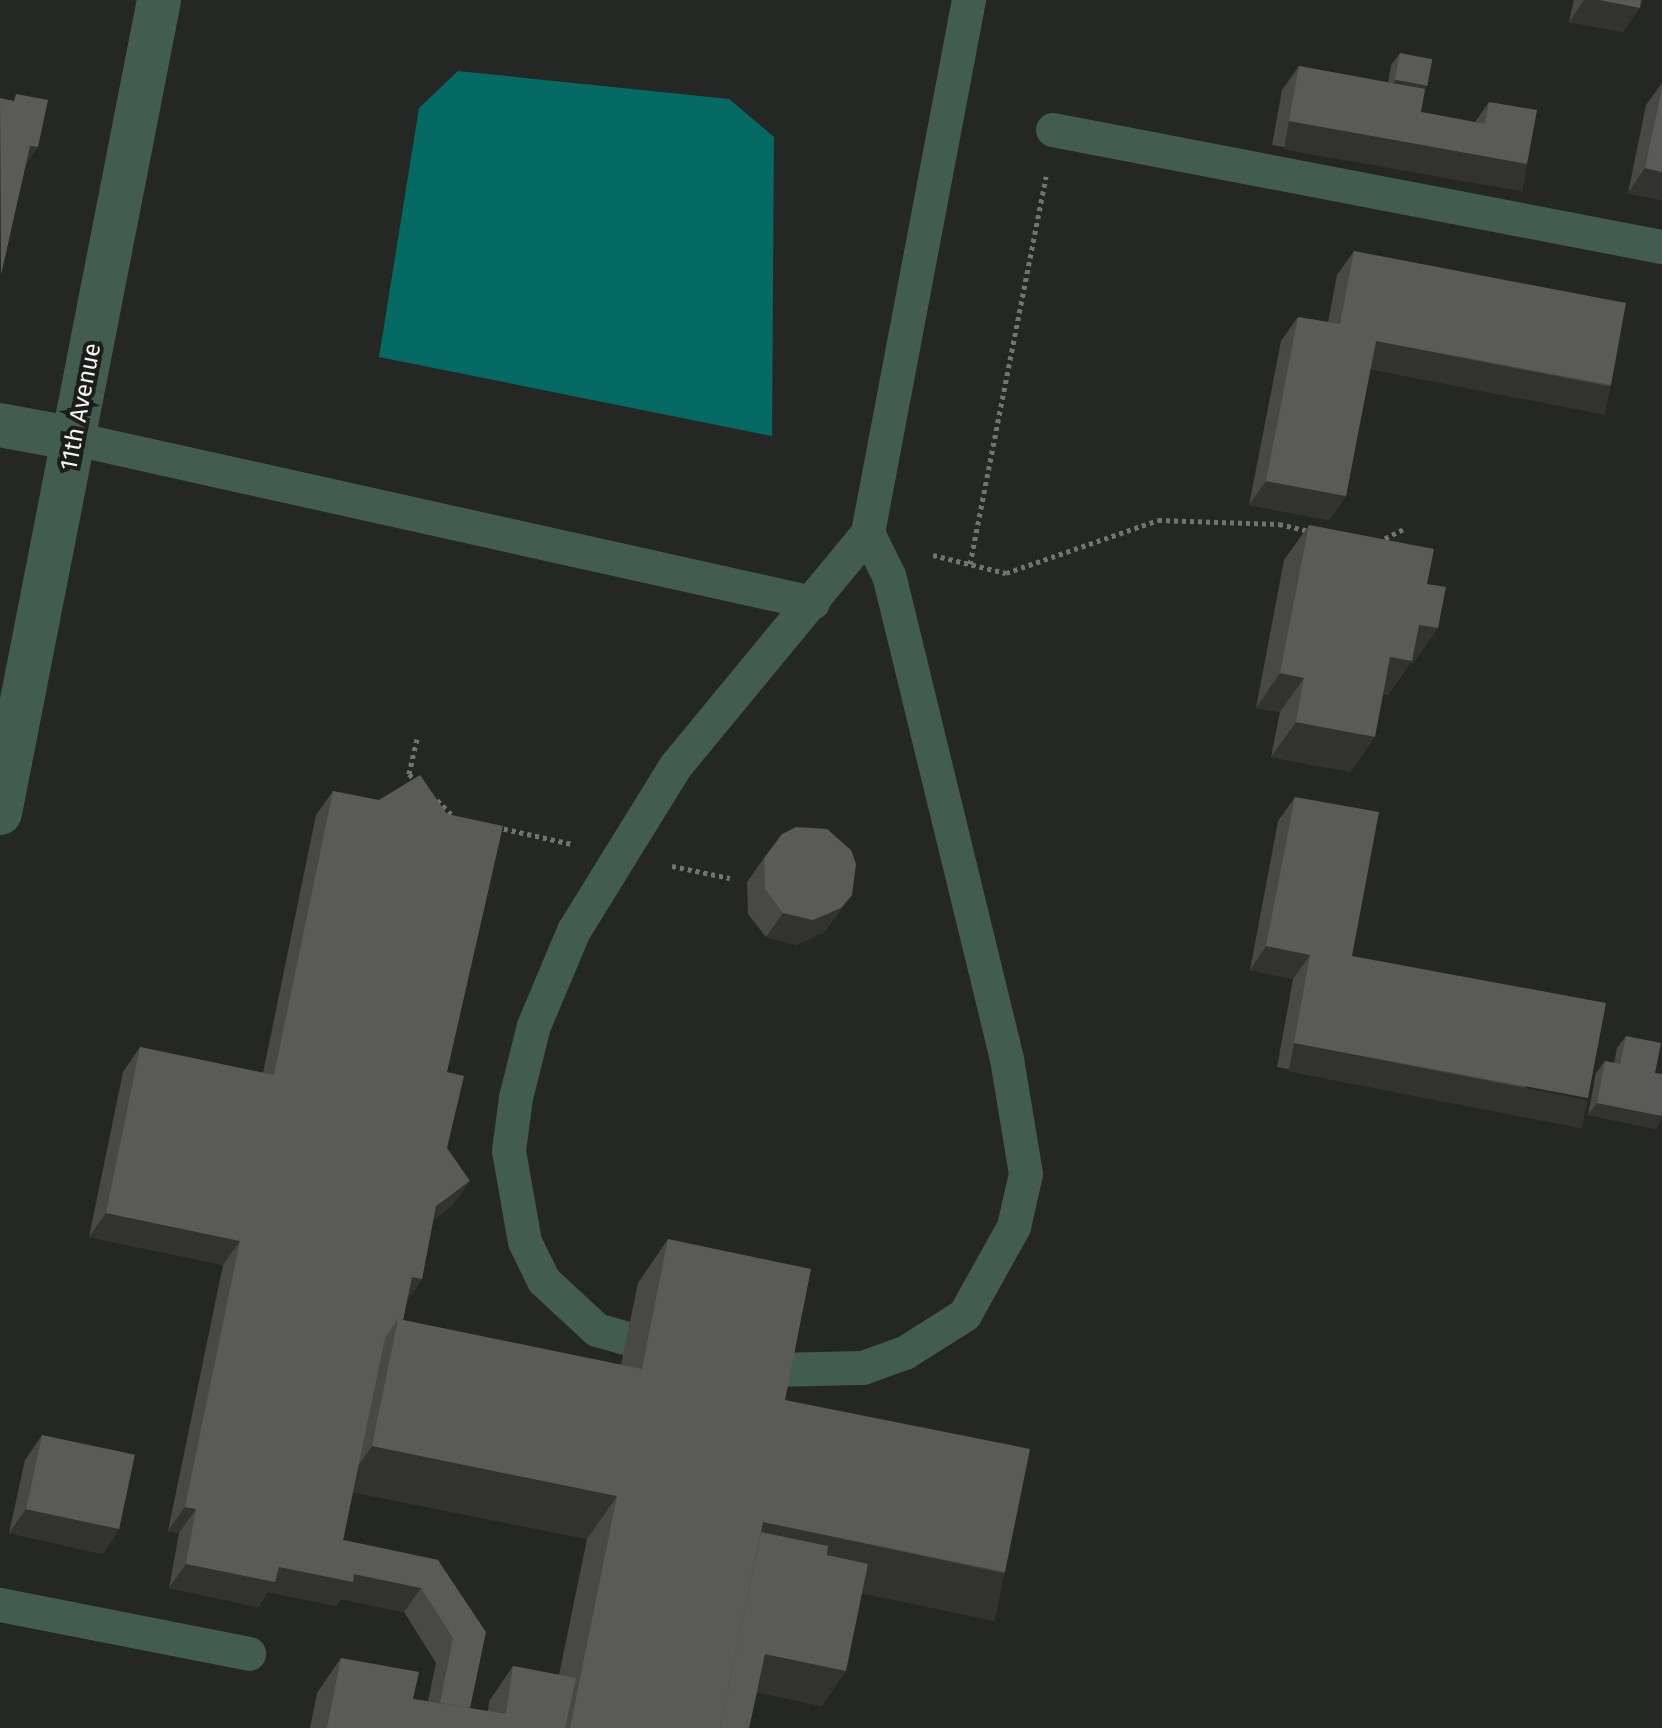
<!DOCTYPE html>
<html>
<head>
<meta charset="utf-8">
<style>
	body { margin:0 }
	#map { position:relative; width:1662px; height:1728px; overflow:hidden; background:#252724; font-family:"Fira Sans",sans-serif }
	div>[style] { position:absolute }
	[style*='--x'] { left:calc(var(--x)*1px); top:calc(var(--y)*1px); width:calc(var(--w)*1px); rotate:calc(var(--a)*1deg) }
	.water>* { inset:0; background:#056964 }
	.path>* { height:5px; margin-top:-2.5px; transform-origin:0; background:repeating-linear-gradient(90deg,#727472 0 4px,transparent 0 8px) }
	.lane>* { height:34px; margin:-17px; padding:0 17px; transform-origin:17px; border-radius:17px; background:#425c50 }
	.street>* { height:44px; margin:-22px; padding:0 22px; transform-origin:22px; border-radius:22px; background:#425c50 }
	.wall>* { inset:0; background:#484845 }
	.shaded-wall>* { inset:0; background:#323330; transform-origin:0 0 }
	.building>* { inset:0; background:#5a5b58; transform-origin:0 0 }
	span { translate:-50% -50%; white-space:nowrap; text-align:center; line-height:1.15; -webkit-text-stroke:8px #1b1d1b; paint-order:stroke }
	.street-label { font-size:24px; color:#f4f5f4 }
</style>
</head>
<body>
<div id="map">
	<div class="water">
		<div style="clip-path:polygon(458px 71px,729px 99px,774px 137px,772px 436px,379px 357px,419px 108px)"></div>
	</div>
	<div class="path">
		<div style="--x:1378;--y:542;--w:30;--a:-27"></div>
		<div style="--x:933;--y:555;--w:75;--a:13.9"></div>
		<div style="--x:1006;--y:573;--w:161;--a:-19.2"></div>
		<div style="--x:1158;--y:520;--w:121;--a:1.9"></div>
		<div style="--x:1279;--y:524;--w:32;--a:13"></div>
		<div style="--x:970;--y:564;--w:395;--a:-78.9"></div>
		<div style="--x:417;--y:739;--w:36;--a:103"></div>
		<div style="--x:409;--y:774;--w:12;--a:42"></div>
		<div style="--x:437;--y:800;--w:25;--a:45"></div>
		<div style="--x:496;--y:827;--w:78;--a:12.6"></div>
		<div style="--x:672;--y:866;--w:59;--a:11.7"></div>
	</div>
	<div class="lane">
		<div style="--x:1053;--y:130;--w:620;--a:10.88"></div>
		<div style="--x:75;--y:439;--w:756;--a:12.53"></div>
		<div style="--x:625;--y:1338;--w:29;--a:-164"></div>
		<div style="--x:597;--y:1330;--w:72;--a:-137.2"></div>
		<div style="--x:544;--y:1281;--w:43;--a:-116"></div>
		<div style="--x:525;--y:1242;--w:92;--a:-100"></div>
		<div style="--x:509;--y:1151;--w:53;--a:-82.5"></div>
		<div style="--x:516;--y:1098;--w:74;--a:-76"></div>
		<div style="--x:534;--y:1026;--w:103;--a:-67.2"></div>
		<div style="--x:574;--y:931;--w:194;--a:-58.3"></div>
		<div style="--x:676;--y:766;--w:302;--a:-50.5"></div>
		<div style="--x:773;--y:1370;--w:90;--a:-1.3"></div>
		<div style="--x:863;--y:1368;--w:45;--a:-19.7"></div>
		<div style="--x:905;--y:1353;--w:71;--a:-32.3"></div>
		<div style="--x:965;--y:1315;--w:101;--a:-60.9"></div>
		<div style="--x:1014;--y:1227;--w:54;--a:-77.2"></div>
		<div style="--x:1026;--y:1174;--w:117;--a:-99.4"></div>
		<div style="--x:1007;--y:1059;--w:497;--a:-103.7"></div>
		<div style="--x:889;--y:576;--w:48;--a:-116"></div>
		<div style="--x:868;--y:533;--w:542;--a:-79.27"></div>
		<div style="--x:0;--y:1605;--w:254;--a:11.1"></div>
	</div>
	<div class="street">
		<div style="--x:0;--y:425;--w:76;--a:10.6"></div>
		<div style="--x:0;--y:813;--w:828;--a:-78.93"></div>
	</div>
	<div class="wall">
		<div style="clip-path:polygon(1574px 0,1643px 0,1623px 32px,1569px 22px)"></div>
		<div style="clip-path:polygon(1400px 53px,1428px 85px,1425px 89px,1421px 112px,1475px 122px,1489px 102px,1527px 164px,1510px 188px,1272px 145px,1282px 90px,1299px 66px,1388px 83px,1391px 65px)"></div>
		<div style="clip-path:polygon(1662px 83px,1662px 200px,1628px 193px,1646px 105px)"></div>
		<div style="clip-path:polygon(1354px 251px,1611px 385px,1594px 410px,1370px 367px,1346px 496px,1329px 520px,1249px 505px,1281px 341px,1298px 317px,1328px 322px,1337px 275px)"></div>
		<div style="clip-path:polygon(1309px 525px,1427px 584px,1414px 663px,1411px 662px,1388px 695px,1383px 694px,1351px 772px,1271px 757px,1280px 712px,1256px 708px,1284px 560px)"></div>
		<div style="clip-path:polygon(evenodd,333px 791px,447px 1072px,447px 1148px,453px 1205px,433px 1220px,422px 1279px,407px 1300px,403px 1320px,621px 1365px,638px 1283px,668px 1239px,785px 1400px,1005px 1572px,974px 1616px,862px 1593px,822px 1706px,757px 1692px,749px 1728px,310px 1728px,317px 1693px,341px 1658px,413px 1699px,428px 1701px,436px 1663px,404px 1612px,341px 1599px,336px 1606px,268px 1592px,258px 1607px,169px 1588px,179px 1533px,168px 1531px,223px 1265px,89px 1237px,123px 1072px,140px 1047px,263px 1073px,316px 815px,333px 791px,353px 1492px,587px 1539px,559px 1675px,513px 1666px,489px 1701px,488px 1711px,470px 1708px,438px 1560px,343px 1540px,353px 1492px)"></div>
		<div style="clip-path:polygon(1295px 797px,1352px 956px,1571px 1122px,1277px 1067px,1293px 979px,1250px 970px,1278px 821px)"></div>
		<div style="clip-path:polygon(764px 858px,852px 895px,824px 932px,796px 945px,766px 937px,748px 914px,747px 882px)"></div>
		<div style="clip-path:polygon(1626px 1036px,1655px 1073px,1656px 1129px,1588px 1115px,1596px 1073px,1605px 1061px,1614px 1063px,1617px 1048px)"></div>
		<div style="clip-path:polygon(42px 1435px,103px 1554px,9px 1533px,25px 1460px)"></div>
	</div>
	<div class="shaded-wall">
		<div style="clip-path:polygon(1584px 0,1643px 0,1638px 8px,1640px 8px,1623px 32px,1569px 22px)"></div>
		<div style="clip-path:polygon(1396px 80px,1428px 85px,1419px 97px,1387px 92px)"></div>
		<div style="left:1289px;top:121px;width:242px;height:29px;rotate:10deg"></div>
		<div style="clip-path:polygon(30px 146px,38px 147px,21px 172px)"></div>
		<div style="clip-path:polygon(1645px 168px,1662px 172px,1662px 200px,1628px 193px)"></div>
		<div style="left:1376px;top:341px;width:239px;height:29px;rotate:11deg"></div>
		<div style="clip-path:polygon(1266px 481px,1346px 496px,1329px 520px,1249px 505px)"></div>
		<div style="clip-path:polygon(1419px 625px,1438px 628px,1414px 663px,1411px 662px,1388px 695px,1366px 691px,1390px 657px)"></div>
		<div style="clip-path:polygon(1280px 673px,1304px 678px,1280px 712px,1256px 708px)"></div>
		<div style="clip-path:polygon(1296px 722px,1375px 737px,1351px 772px,1271px 757px)"></div>
		<div style="clip-path:polygon(852px 895px,824px 932px,796px 945px,766px 937px,783px 913px)"></div>
		<div style="clip-path:polygon(1266px 946px,1310px 955px,1293px 979px,1250px 970px)"></div>
		<div style="left:1294px;top:1043px;width:299px;height:29px;rotate:11deg"></div>
		<div style="clip-path:polygon(1597px 1103px,1662px 1116px,1662px 1120px,1656px 1129px,1588px 1115px)"></div>
		<div style="clip-path:polygon(470px 1181px,453px 1205px,419px 1230px,436px 1206px)"></div>
		<div style="clip-path:polygon(106px 1213px,240px 1241px,223px 1265px,89px 1237px)"></div>
		<div style="clip-path:polygon(412px 1277px,422px 1279px,405px 1303px)"></div>
		<div style="clip-path:polygon(372px 1446px,617px 1496px,587px 1539px,341px 1490px)"></div>
		<div style="clip-path:polygon(185px 1507px,196px 1509px,179px 1533px,168px 1531px)"></div>
		<div style="clip-path:polygon(26px 1509px,120px 1529px,103px 1554px,9px 1533px)"></div>
		<div style="left:763px;top:1522px;width:247px;height:49px;rotate:12deg"></div>
		<div style="clip-path:polygon(186px 1564px,279px 1567px,354px 1574px,421px 1588px,404px 1612px,341px 1599px,336px 1606px,268px 1592px,258px 1607px,169px 1588px)"></div>
		<div style="clip-path:polygon(765px 1654px,846px 1671px,822px 1706px,740px 1689px)"></div>
	</div>
	<div class="building">
		<div style="clip-path:polygon(1599px 0,1641px 0,1640px 8px)"></div>
		<div style="left:1400px;top:53px;width:33px;height:27px;rotate:11deg"></div>
		<div style="clip-path:polygon(1299px 66px,1425px 89px,1421px 112px,1485px 124px,1489px 102px,1537px 110px,1527px 164px,1289px 121px)"></div>
		<div style="clip-path:polygon(1662px 88px,1662px 172px,1645px 168px)"></div>
		<div style="clip-path:polygon(16px 94px,48px 100px,38px 147px,30px 146px,1px 275px,0 98px,14px 101px)"></div>
		<div style="clip-path:polygon(1354px 251px,1626px 303px,1611px 385px,1376px 341px,1346px 496px,1266px 481px,1298px 317px,1340px 324px)"></div>
		<div style="clip-path:polygon(1309px 525px,1434px 549px,1427px 584px,1446px 587px,1438px 628px,1419px 625px,1412px 661px,1390px 657px,1375px 737px,1296px 722px,1304px 678px,1280px 673px)"></div>
		<div style="clip-path:polygon(420px 775px,447px 814px,503px 826px,447px 1072px,464px 1076px,447px 1148px,470px 1181px,436px 1206px,422px 1279px,412px 1277px,403px 1320px,398px 1319px,385px 1338px,343px 1540px,438px 1560px,486px 1632px,470px 1708px,440px 1703px,453px 1638px,421px 1588px,354px 1574px,353px 1582px,279px 1567px,275px 1582px,186px 1564px,196px 1509px,185px 1507px,240px 1241px,106px 1213px,140px 1047px,274px 1075px,333px 791px,379px 800px)"></div>
		<div style="clip-path:polygon(1295px 797px,1379px 812px,1352px 956px,1606px 1003px,1588px 1098px,1294px 1043px,1310px 955px,1266px 946px)"></div>
		<div style="clip-path:polygon(796px 827px,827px 829px,851px 850px,856px 864px,852px 895px,841px 908px,813px 920px,783px 913px,765px 889px,764px 858px,782px 834px)"></div>
		<div style="clip-path:polygon(1626px 1036px,1661px 1043px,1655px 1073px,1662px 1074px,1662px 1116px,1597px 1103px,1605px 1061px,1620px 1064px)"></div>
		<div style="clip-path:polygon(668px 1239px,811px 1269px,785px 1400px,1030px 1449px,1005px 1572px,763px 1522px,720px 1728px,570px 1728px,617px 1496px,372px 1446px,398px 1319px,642px 1369px)"></div>
		<div style="left:42px;top:1435px;width:95px;height:76px;rotate:12deg"></div>
		<div style="clip-path:polygon(761px 1532px,828px 1546px,827px 1555px,868px 1564px,846px 1671px,765px 1654px,749px 1728px,720px 1728px)"></div>
		<div style="clip-path:polygon(341px 1658px,419px 1672px,413px 1699px,506px 1714px,513px 1666px,576px 1678px,565px 1728px,327px 1728px)"></div>
	</div>
	<div class="street-label">
		<span style="left:81px;top:407px;rotate:-79deg">11th Avenue</span>
	</div>
</div>
</body>
</html>
